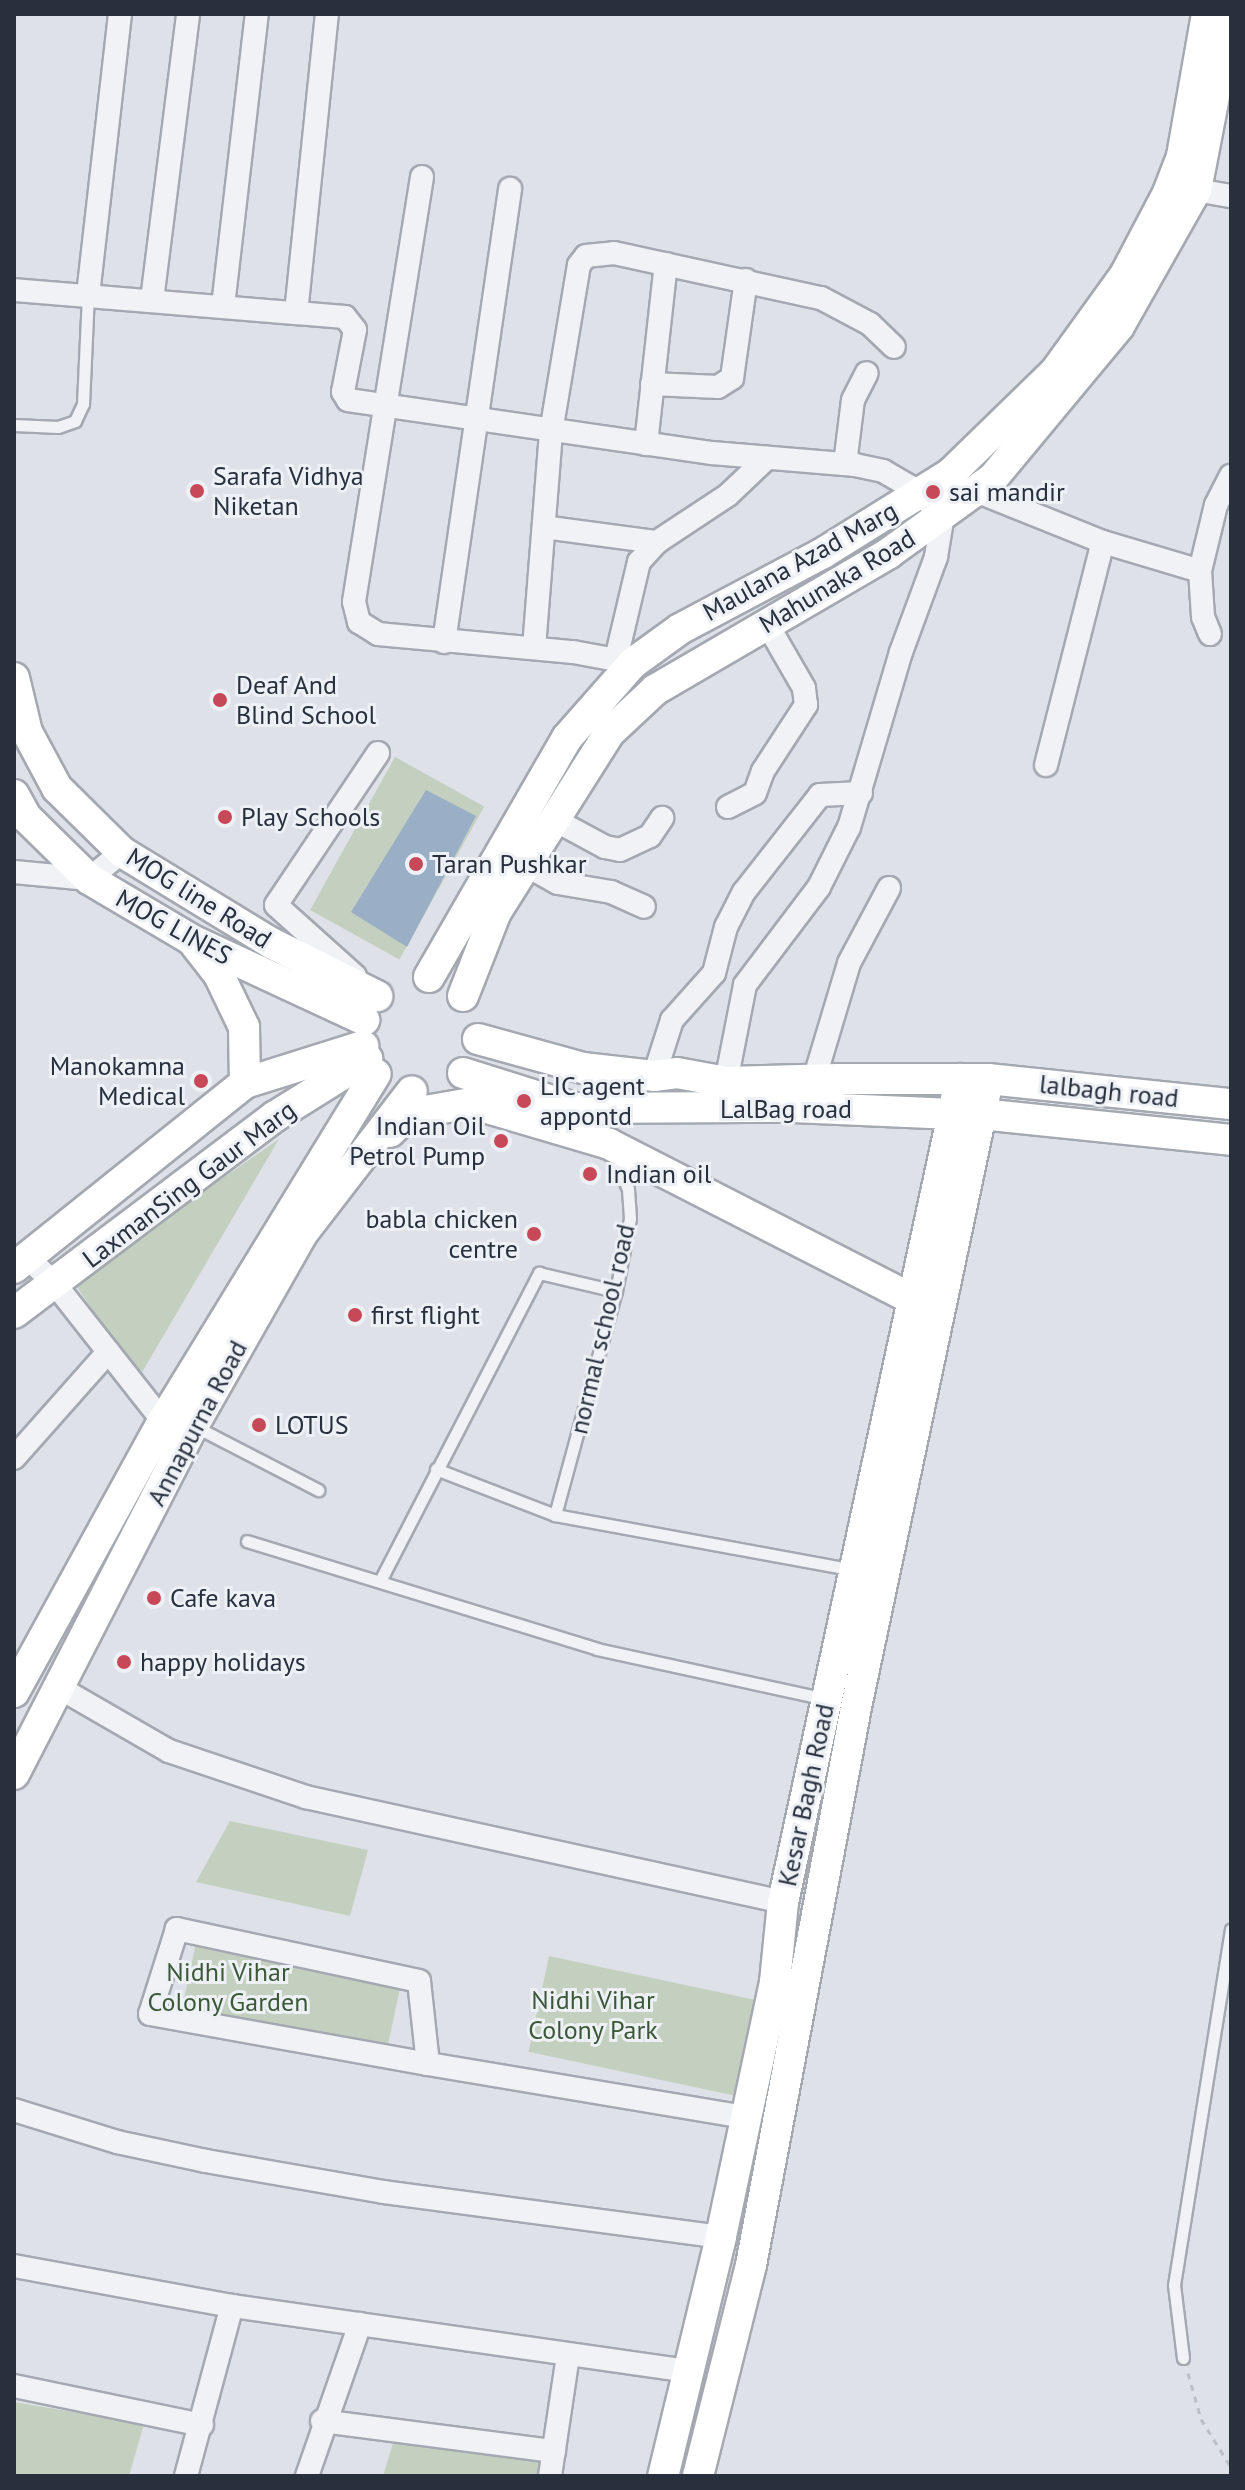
<!DOCTYPE html>
<html>
<head>
<meta charset="utf-8">
<style>
	body { margin:0 }
	#map { position:relative; width:1245px; height:2490px; overflow:hidden; background:#dee1e7; font-family:"PT Sans",sans-serif }
	div>[style] { position:absolute }
	[style*='--x'] { left:calc(var(--x)*1px); top:calc(var(--y)*1px); width:calc(var(--w)*1px); rotate:calc(var(--a)*1deg) }
	.green>* { inset:0; background:#c3d0bf; transform-origin:0 0 }
	.water>* { inset:0; background:#9aaec6 }
	.path>* { height:3px; margin-top:-1.5px; transform-origin:0; background:repeating-linear-gradient(90deg,#bcbfc5 0 6px,transparent 0 12px) }
	.roads { filter:drop-shadow(2px 0 #a4a8b1) drop-shadow(-2px 0 #a4a8b1) drop-shadow(0 2px #a4a8b1) drop-shadow(0 -2px #a4a8b1) }
	.service>* { height:11px; margin:-5.5px; padding:0 5.5px; transform-origin:5.5px; border-radius:5.5px; background:#f0f2f5 }
	.minor>* { height:22px; margin:-11px; padding:0 11px; transform-origin:11px; border-radius:11px; background:#f0f2f5 }
	.secondary>* { height:30px; margin:-15px; padding:0 15px; transform-origin:15px; border-radius:15px; background:#fff }
	.dots>* { width:22px; height:22px; translate:-50% -50%; box-sizing:border-box; border:4px solid #edf0f5; border-radius:50% }
	span { translate:-50% -50%; white-space:nowrap; text-align:center; line-height:1.15; -webkit-text-stroke:6px #edf0f5; paint-order:stroke }
	.poi-label { font-size:26px; color:#282f3d }
	.left { translate:0 -50%; text-align:left }
	.right { translate:-100% -50%; text-align:right }
	.street-label { font-size:26px; color:#282f3d }
	.park-label { font-size:26px; color:#3b5836 }
	.frame { position:absolute; inset:0; border:16px solid #282f3d; pointer-events:none }
</style>
</head>
<body>
<div id="map">
	<div class="green">
		<div style="left:395px;top:757px;width:102px;height:175px;rotate:29deg"></div>
		<div style="clip-path:polygon(279px 1139px,138px 1379px,74px 1282px)"></div>
		<div style="clip-path:polygon(230px 1821px,368px 1850px,350px 1916px,196px 1882px)"></div>
		<div style="left:197px;top:1938px;width:209px;height:83px;rotate:12deg"></div>
		<div style="left:549px;top:1956px;width:215px;height:98px;rotate:12deg"></div>
		<div style="clip-path:polygon(14px 2402px,144px 2424px,129px 2476px,14px 2476px)"></div>
		<div style="clip-path:polygon(416px 2436px,549px 2454px,546px 2476px,383px 2476px,393px 2443px)"></div>
	</div>
	<div class="water">
		<div style="clip-path:polygon(426px 790px,476px 816px,407px 947px,351px 912px)"></div>
	</div>
	<div class="path">
		<div style="--x:1188;--y:2373;--w:48;--a:74.2"></div>
		<div style="--x:1201;--y:2419;--w:57;--a:58"></div>
	</div>
	<div class="roads">
		<div class="service">
			<div style="--x:14;--y:425;--w:44;--a:2.6"></div>
			<div style="--x:58;--y:427;--w:18;--a:-19"></div>
			<div style="--x:75;--y:421;--w:19;--a:-65"></div>
			<div style="--x:83;--y:404;--w:109;--a:-87.4"></div>
			<div style="--x:194;--y:1426;--w:140;--a:27.3"></div>
			<div style="--x:436;--y:1469;--w:128;--a:21.1"></div>
			<div style="--x:555;--y:1515;--w:304;--a:10.4"></div>
			<div style="--x:555;--y:1515;--w:232;--a:-74.8"></div>
			<div style="--x:616;--y:1291;--w:74;--a:-79.1"></div>
			<div style="--x:630;--y:1218;--w:29;--a:-94"></div>
			<div style="--x:628;--y:1189;--w:39;--a:-113"></div>
			<div style="--x:247;--y:1541;--w:366;--a:17.1"></div>
			<div style="--x:597;--y:1649;--w:234;--a:12.3"></div>
			<div style="--x:380;--y:1581;--w:347;--a:-62.7"></div>
			<div style="--x:539;--y:1273;--w:79;--a:13.2"></div>
			<div style="--x:1183;--y:2358;--w:74;--a:-97"></div>
			<div style="--x:1174;--y:2285;--w:360;--a:-80.9"></div>
		</div>
		<div class="minor">
			<div style="--x:422;--y:177;--w:430;--a:99.1"></div>
			<div style="--x:354;--y:602;--w:21;--a:76"></div>
			<div style="--x:359;--y:622;--w:22;--a:32"></div>
			<div style="--x:378;--y:634;--w:196;--a:5.3"></div>
			<div style="--x:573;--y:652;--w:61;--a:10.4"></div>
			<div style="--x:1196;--y:190;--w:36;--a:10"></div>
			<div style="--x:14;--y:290;--w:283;--a:4.7"></div>
			<div style="--x:296;--y:313;--w:301;--a:-84.1"></div>
			<div style="--x:88;--y:295;--w:283;--a:-83.5"></div>
			<div style="--x:152;--y:300;--w:288;--a:-82.8"></div>
			<div style="--x:223;--y:306;--w:294;--a:-83.4"></div>
			<div style="--x:296;--y:313;--w:49;--a:4.7"></div>
			<div style="--x:345;--y:317;--w:16;--a:52"></div>
			<div style="--x:355;--y:330;--w:63;--a:101"></div>
			<div style="--x:343;--y:392;--w:9;--a:58"></div>
			<div style="--x:348;--y:400;--w:368;--a:8.3"></div>
			<div style="--x:712;--y:453;--w:144;--a:4.8"></div>
			<div style="--x:855;--y:465;--w:29;--a:12"></div>
			<div style="--x:883;--y:471;--w:32;--a:30"></div>
			<div style="--x:911;--y:487;--w:43;--a:41.2"></div>
			<div style="--x:943;--y:515;--w:43;--a:99.5"></div>
			<div style="--x:936;--y:557;--w:101;--a:110.2"></div>
			<div style="--x:901;--y:652;--w:183;--a:106.5"></div>
			<div style="--x:849;--y:827;--w:67;--a:116.6"></div>
			<div style="--x:819;--y:887;--w:123;--a:127.1"></div>
			<div style="--x:745;--y:985;--w:99;--a:101.1"></div>
			<div style="--x:652;--y:384;--w:66;--a:2.6"></div>
			<div style="--x:718;--y:387;--w:17;--a:-33"></div>
			<div style="--x:732;--y:378;--w:99;--a:-81.9"></div>
			<div style="--x:646;--y:444;--w:181;--a:-83.7"></div>
			<div style="--x:845;--y:464;--w:64;--a:-82.9"></div>
			<div style="--x:853;--y:400;--w:30;--a:-63"></div>
			<div style="--x:976;--y:491;--w:137;--a:21.9"></div>
			<div style="--x:1103;--y:542;--w:101;--a:16.6"></div>
			<div style="--x:544;--y:527;--w:114;--a:7.6"></div>
			<div style="--x:1210;--y:634;--w:18;--a:-112"></div>
			<div style="--x:1203;--y:617;--w:46;--a:-93.7"></div>
			<div style="--x:1200;--y:571;--w:68;--a:-76.4"></div>
			<div style="--x:1216;--y:505;--w:33;--a:-63"></div>
			<div style="--x:444;--y:642;--w:458;--a:-81.7"></div>
			<div style="--x:534;--y:648;--w:217;--a:-85.5"></div>
			<div style="--x:551;--y:432;--w:169;--a:-80.5"></div>
			<div style="--x:579;--y:265;--w:11;--a:-52"></div>
			<div style="--x:586;--y:256;--w:28;--a:-6"></div>
			<div style="--x:614;--y:253;--w:212;--a:12.3"></div>
			<div style="--x:821;--y:298;--w:55;--a:28"></div>
			<div style="--x:870;--y:324;--w:33;--a:44"></div>
			<div style="--x:616;--y:659;--w:100;--a:-76.7"></div>
			<div style="--x:639;--y:562;--w:27;--a:-48"></div>
			<div style="--x:657;--y:542;--w:85;--a:-33.5"></div>
			<div style="--x:728;--y:495;--w:54;--a:-43.5"></div>
			<div style="--x:1046;--y:765;--w:230;--a:-75.7"></div>
			<div style="--x:728;--y:807;--w:30;--a:-27"></div>
			<div style="--x:755;--y:793;--w:23;--a:-70"></div>
			<div style="--x:763;--y:771;--w:79;--a:-56.9"></div>
			<div style="--x:806;--y:705;--w:17;--a:-97"></div>
			<div style="--x:804;--y:688;--w:74;--a:-120"></div>
			<div style="--x:553;--y:819;--w:59;--a:28.3"></div>
			<div style="--x:605;--y:847;--w:15;--a:11"></div>
			<div style="--x:620;--y:850;--w:33;--a:-25"></div>
			<div style="--x:650;--y:836;--w:22;--a:-56"></div>
			<div style="--x:513;--y:858;--w:51;--a:29.1"></div>
			<div style="--x:558;--y:883;--w:54;--a:9.6"></div>
			<div style="--x:611;--y:892;--w:36;--a:24"></div>
			<div style="--x:14;--y:872;--w:75;--a:5.3"></div>
			<div style="--x:89;--y:879;--w:43;--a:-39.3"></div>
			<div style="--x:355;--y:976;--w:106;--a:-138.1"></div>
			<div style="--x:276;--y:905;--w:183;--a:-56.1"></div>
			<div style="--x:654;--y:1076;--w:59;--a:-72.2"></div>
			<div style="--x:672;--y:1020;--w:63;--a:-48.2"></div>
			<div style="--x:714;--y:973;--w:48;--a:-75.4"></div>
			<div style="--x:726;--y:927;--w:39;--a:-63"></div>
			<div style="--x:744;--y:892;--w:123;--a:-51.9"></div>
			<div style="--x:820;--y:795;--w:41;--a:-2.8"></div>
			<div style="--x:814;--y:1080;--w:122;--a:-73.3"></div>
			<div style="--x:849;--y:963;--w:85;--a:-61.9"></div>
			<div style="--x:28;--y:1258;--w:37;--a:44"></div>
			<div style="--x:55;--y:1284;--w:174;--a:51.8"></div>
			<div style="--x:14;--y:1458;--w:142;--a:-48.4"></div>
			<div style="--x:58;--y:1687;--w:128;--a:30"></div>
			<div style="--x:169;--y:1751;--w:145;--a:18.6"></div>
			<div style="--x:306;--y:1797;--w:488;--a:12.4"></div>
			<div style="--x:428;--y:2064;--w:83;--a:-96.2"></div>
			<div style="--x:419;--y:1981;--w:248;--a:-167.9"></div>
			<div style="--x:177;--y:1929;--w:89;--a:107.6"></div>
			<div style="--x:150;--y:2014;--w:282;--a:10.2"></div>
			<div style="--x:428;--y:2064;--w:320;--a:9.5"></div>
			<div style="--x:14;--y:2110;--w:108;--a:17.3"></div>
			<div style="--x:117;--y:2142;--w:91;--a:12.1"></div>
			<div style="--x:206;--y:2161;--w:181;--a:9.9"></div>
			<div style="--x:384;--y:2192;--w:340;--a:7.6"></div>
			<div style="--x:14;--y:2266;--w:222;--a:10.4"></div>
			<div style="--x:232;--y:2306;--w:463;--a:8.1"></div>
			<div style="--x:14;--y:2386;--w:192;--a:11.7"></div>
			<div style="--x:322;--y:2421;--w:234;--a:7.4"></div>
			<div style="--x:186;--y:2476;--w:176;--a:-74.9"></div>
			<div style="--x:307;--y:2476;--w:161;--a:-70.8"></div>
			<div style="--x:550;--y:2476;--w:121;--a:-81.5"></div>
		</div>
		<div class="secondary">
			<div style="--x:14;--y:678;--w:56;--a:76.5"></div>
			<div style="--x:27;--y:732;--w:64;--a:61.8"></div>
			<div style="--x:57;--y:788;--w:91;--a:44.6"></div>
			<div style="--x:122;--y:852;--w:175;--a:31.4"></div>
			<div style="--x:271;--y:943;--w:119;--a:26.6"></div>
			<div style="--x:14;--y:795;--w:26;--a:61"></div>
			<div style="--x:27;--y:818;--w:87;--a:44.5"></div>
			<div style="--x:89;--y:879;--w:120;--a:30.6"></div>
			<div style="--x:192;--y:940;--w:190;--a:24.9"></div>
			<div style="--x:195;--y:944;--w:39;--a:52"></div>
			<div style="--x:219;--y:975;--w:58;--a:64.3"></div>
			<div style="--x:244;--y:1027;--w:56;--a:89"></div>
			<div style="--x:429;--y:977;--w:276;--a:-60"></div>
			<div style="--x:567;--y:738;--w:100;--a:-48.7"></div>
			<div style="--x:633;--y:663;--w:58;--a:-35.9"></div>
			<div style="--x:680;--y:629;--w:162;--a:-28"></div>
			<div style="--x:823;--y:553;--w:150;--a:-31.9"></div>
			<div style="--x:950;--y:474;--w:146;--a:-44.2"></div>
			<div style="--x:1055;--y:372;--w:120;--a:-54.2"></div>
			<div style="--x:1125;--y:275;--w:93;--a:-62.3"></div>
			<div style="--x:1168;--y:193;--w:40;--a:-69"></div>
			<div style="--x:1182;--y:156;--w:144;--a:-80"></div>
			<div style="--x:463;--y:996;--w:90;--a:-68.6"></div>
			<div style="--x:496;--y:912;--w:212;--a:-57.7"></div>
			<div style="--x:609;--y:733;--w:63;--a:-43.1"></div>
			<div style="--x:655;--y:690;--w:271;--a:-30.3"></div>
			<div style="--x:889;--y:553;--w:128;--a:-35.8"></div>
			<div style="--x:993;--y:478;--w:197;--a:-50.3"></div>
			<div style="--x:1119;--y:326;--w:156;--a:-60.5"></div>
			<div style="--x:1196;--y:190;--w:179;--a:-79.1"></div>
			<div style="--x:478;--y:1039;--w:109;--a:15.4"></div>
			<div style="--x:583;--y:1068;--w:71;--a:6.4"></div>
			<div style="--x:654;--y:1076;--w:23;--a:-7"></div>
			<div style="--x:677;--y:1073;--w:50;--a:10.4"></div>
			<div style="--x:726;--y:1082;--w:112;--a:-1.5"></div>
			<div style="--x:838;--y:1079;--w:150;--a:0"></div>
			<div style="--x:988;--y:1079;--w:36;--a:101"></div>
			<div style="--x:981;--y:1114;--w:28;--a:180"></div>
			<div style="--x:953;--y:1114;--w:36;--a:-79"></div>
			<div style="--x:463;--y:1073;--w:116;--a:17.5"></div>
			<div style="--x:574;--y:1108;--w:219;--a:-0.3"></div>
			<div style="--x:793;--y:1107;--w:160;--a:2.5"></div>
			<div style="--x:953;--y:1114;--w:806;--a:102.17"></div>
			<div style="--x:783;--y:1902;--w:80;--a:95.7"></div>
			<div style="--x:775;--y:1982;--w:261;--a:102"></div>
			<div style="--x:721;--y:2237;--w:246;--a:103.6"></div>
			<div style="--x:988;--y:1079;--w:244;--a:5.9"></div>
			<div style="--x:390;--y:1132;--w:25;--a:-45"></div>
			<div style="--x:408;--y:1114;--w:64;--a:-9.9"></div>
			<div style="--x:471;--y:1103;--w:144;--a:16.5"></div>
			<div style="--x:609;--y:1144;--w:340;--a:27.1"></div>
			<div style="--x:14;--y:1268;--w:296;--a:-38.7"></div>
			<div style="--x:245;--y:1083;--w:124;--a:-17.4"></div>
			<div style="--x:14;--y:1313;--w:326;--a:-37"></div>
			<div style="--x:274;--y:1117;--w:110;--a:-31.9"></div>
			<div style="--x:14;--y:1692;--w:309;--a:-61.2"></div>
			<div style="--x:163;--y:1421;--w:407;--a:-58.5"></div>
			<div style="--x:14;--y:1774;--w:391;--a:-62.8"></div>
			<div style="--x:193;--y:1426;--w:221;--a:-60.4"></div>
			<div style="--x:302;--y:1234;--w:180;--a:-52.4"></div>
			<div style="--x:698;--y:2476;--w:218;--a:-75.9"></div>
			<div style="--x:751;--y:2265;--w:568;--a:-79.34"></div>
			<div style="--x:856;--y:1707;--w:606;--a:-78.1"></div>
			<div style="--x:981;--y:1114;--w:251;--a:5.9"></div>
		</div>
	</div>
	<div class="dots">
		<div style="left:197px;top:491px;background:#c74857"></div>
		<div style="left:933px;top:492px;background:#c74857"></div>
		<div style="left:220px;top:700px;background:#c74857"></div>
		<div style="left:225px;top:817px;background:#c74857"></div>
		<div style="left:416px;top:864px;background:#c74857"></div>
		<div style="left:201px;top:1081px;background:#c74857"></div>
		<div style="left:524px;top:1101px;background:#c74857"></div>
		<div style="left:501px;top:1141px;background:#c74857"></div>
		<div style="left:590px;top:1174px;background:#c74857"></div>
		<div style="left:534px;top:1234px;background:#c74857"></div>
		<div style="left:355px;top:1315px;background:#c74857"></div>
		<div style="left:259px;top:1425px;background:#c74857"></div>
		<div style="left:154px;top:1598px;background:#c74857"></div>
		<div style="left:124px;top:1662px;background:#c74857"></div>
	</div>
	<div class="poi-label">
		<span class="left" style="left:213px;top:491px">Sarafa Vidhya<br>Niketan</span>
		<span class="left" style="left:949px;top:492px">sai mandir</span>
		<span class="left" style="left:236px;top:700px">Deaf And<br>Blind School</span>
		<span class="left" style="left:241px;top:817px">Play Schools</span>
		<span class="left" style="left:432px;top:864px">Taran Pushkar</span>
		<span class="right" style="left:185px;top:1081px">Manokamna<br>Medical</span>
		<span class="left" style="left:540px;top:1101px">LIC agent<br>appontd</span>
		<span class="right" style="left:485px;top:1141px">Indian Oil<br>Petrol Pump</span>
		<span class="left" style="left:606px;top:1174px">Indian oil</span>
		<span class="right" style="left:518px;top:1234px">babla chicken<br>centre</span>
		<span class="left" style="left:371px;top:1315px">first flight</span>
		<span class="left" style="left:275px;top:1425px">LOTUS</span>
		<span class="left" style="left:170px;top:1598px">Cafe kava</span>
		<span class="left" style="left:140px;top:1662px">happy holidays</span>
	</div>
	<div class="street-label">
		<span style="left:800px;top:561px;rotate:-29deg">Maulana Azad Marg</span>
		<span style="left:837px;top:581px;rotate:-31deg">Mahunaka Road</span>
		<span style="left:199px;top:898px;rotate:32deg">MOG line Road</span>
		<span style="left:174px;top:927px;rotate:29deg">MOG LINES</span>
		<span style="left:1109px;top:1091px;rotate:6deg">lalbagh road</span>
		<span style="left:786px;top:1109px">LalBag road</span>
		<span style="left:189px;top:1184px;rotate:-37deg">LaxmanSing Gaur Marg</span>
		<span style="left:602px;top:1329px;rotate:-77deg">normal school road</span>
		<span style="left:197px;top:1423px;rotate:-62deg">Annapurna Road</span>
		<span style="left:806px;top:1795px;rotate:-78deg">Kesar Bagh Road</span>
	</div>
	<div class="park-label">
		<span style="left:228px;top:1987px">Nidhi Vihar<br>Colony Garden</span>
		<span style="left:593px;top:2015px">Nidhi Vihar<br>Colony Park</span>
	</div>
	<div class="frame"></div>
</div>
</body>
</html>
